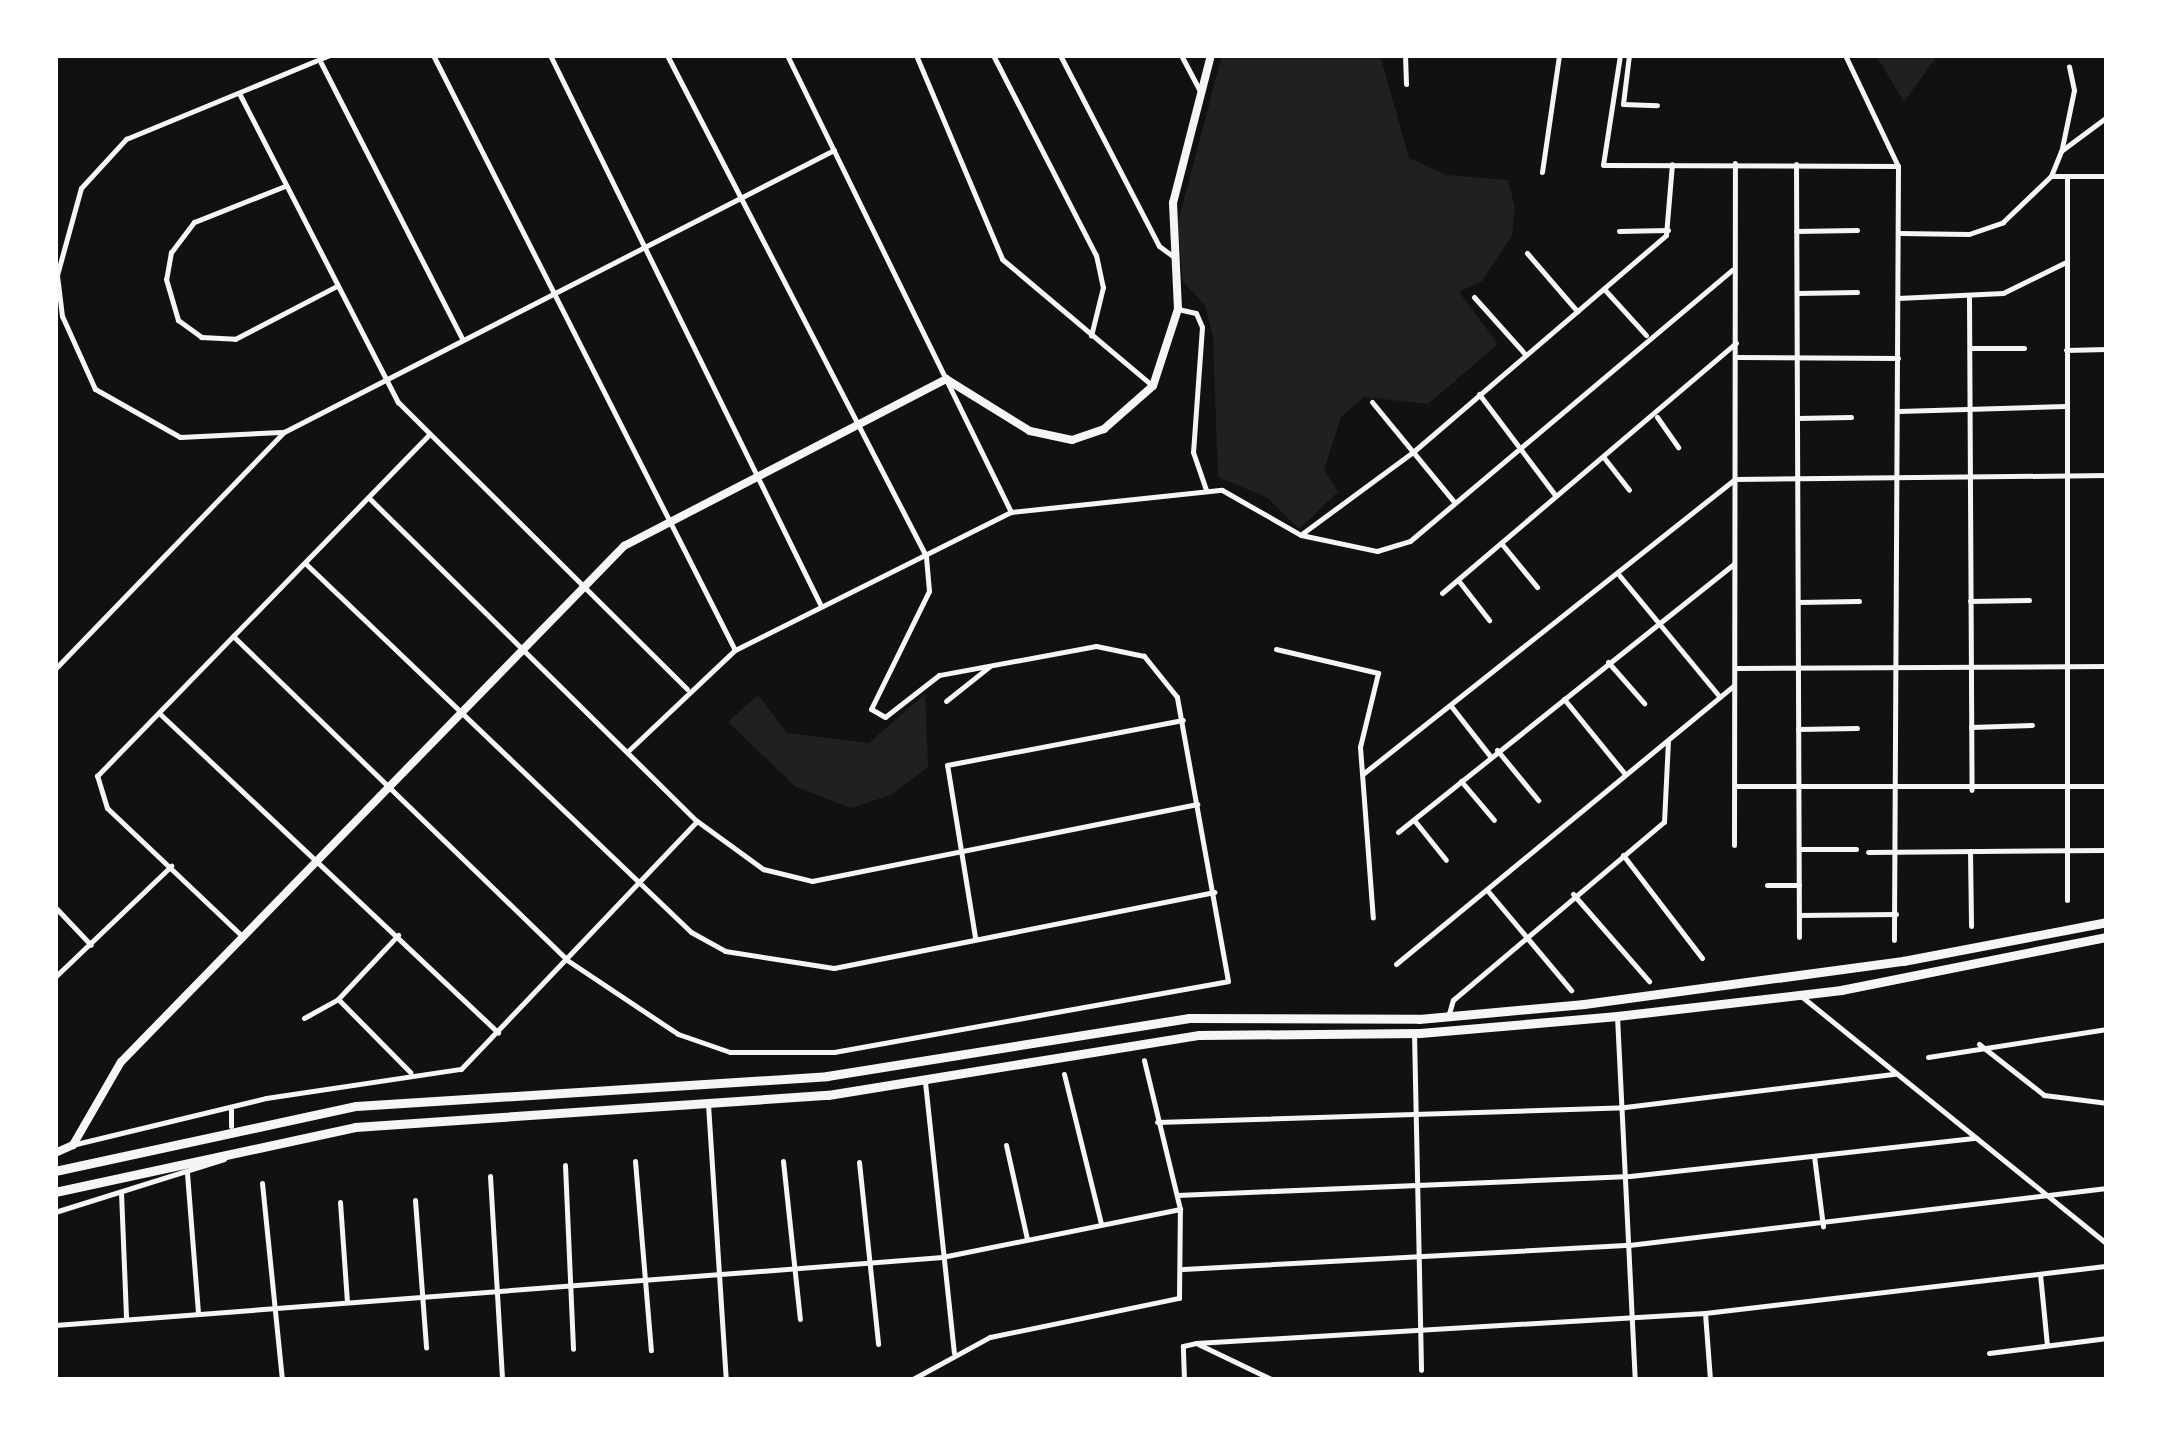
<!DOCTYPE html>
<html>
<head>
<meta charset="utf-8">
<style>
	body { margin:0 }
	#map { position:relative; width:2162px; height:1435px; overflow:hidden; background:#111; font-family:"Playfair Display",serif }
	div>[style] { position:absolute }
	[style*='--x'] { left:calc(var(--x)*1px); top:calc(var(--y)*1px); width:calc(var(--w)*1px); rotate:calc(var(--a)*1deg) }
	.green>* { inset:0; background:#202020 }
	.minor>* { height:5px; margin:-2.5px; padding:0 2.5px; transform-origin:2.5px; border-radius:2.5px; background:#f5f5f5 }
	.tertiary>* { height:8px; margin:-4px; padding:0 4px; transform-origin:4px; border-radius:4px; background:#f5f5f5 }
	.trunk>* { height:9px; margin:-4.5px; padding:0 4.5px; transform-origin:4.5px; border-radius:4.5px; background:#f5f5f5 }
	span { translate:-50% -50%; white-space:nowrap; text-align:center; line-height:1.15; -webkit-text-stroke:8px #fff; paint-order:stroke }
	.frame { position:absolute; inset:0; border:58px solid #fff; pointer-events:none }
</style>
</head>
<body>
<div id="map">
	<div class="green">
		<div style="clip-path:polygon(1222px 55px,1380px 55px,1409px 158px,1446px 175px,1508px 180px,1515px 208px,1512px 235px,1482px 281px,1459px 292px,1498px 344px,1428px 404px,1364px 397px,1341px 417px,1324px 470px,1338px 492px,1299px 529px,1268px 498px,1218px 477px,1213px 337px,1205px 305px,1183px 282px,1178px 222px)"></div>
		<div style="clip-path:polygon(1876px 55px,1938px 55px,1904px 102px)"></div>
		<div style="clip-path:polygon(925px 694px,928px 767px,891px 795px,851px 808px,796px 787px,728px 722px,758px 695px,787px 733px,869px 743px)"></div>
	</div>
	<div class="minor">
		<div style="--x:433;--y:55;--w:667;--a:63.09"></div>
		<div style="--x:550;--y:55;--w:612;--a:63.81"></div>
		<div style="--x:787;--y:55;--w:509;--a:63.89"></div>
		<div style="--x:916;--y:55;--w:221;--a:67.1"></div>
		<div style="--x:1002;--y:259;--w:197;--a:40.1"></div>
		<div style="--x:993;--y:55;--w:225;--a:62.8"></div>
		<div style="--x:1096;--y:255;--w:33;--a:78"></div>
		<div style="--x:1103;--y:287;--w:50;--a:103.8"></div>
		<div style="--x:1060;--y:55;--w:215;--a:62.6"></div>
		<div style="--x:1159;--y:246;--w:17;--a:36"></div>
		<div style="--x:1181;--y:55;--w:43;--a:62.2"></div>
		<div style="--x:1405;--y:55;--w:29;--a:88"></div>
		<div style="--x:1620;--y:55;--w:111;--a:98.8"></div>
		<div style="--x:1603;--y:165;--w:295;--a:0.2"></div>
		<div style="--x:1629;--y:55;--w:49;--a:97"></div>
		<div style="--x:1623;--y:104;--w:34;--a:2"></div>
		<div style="--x:1845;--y:55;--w:123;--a:64.5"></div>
		<div style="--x:1898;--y:166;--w:774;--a:90.3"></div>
		<div style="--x:321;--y:63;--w:310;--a:62.9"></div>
		<div style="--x:239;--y:93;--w:348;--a:62.8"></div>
		<div style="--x:398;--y:402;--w:407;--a:44.8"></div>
		<div style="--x:2062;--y:148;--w:59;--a:-78.3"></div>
		<div style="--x:2074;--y:90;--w:24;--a:-102"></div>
		<div style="--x:1796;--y:164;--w:773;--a:89.78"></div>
		<div style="--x:1542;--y:172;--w:118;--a:-81.7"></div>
		<div style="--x:2051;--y:176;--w:56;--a:0"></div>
		<div style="--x:285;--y:186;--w:98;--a:158.4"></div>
		<div style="--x:194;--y:222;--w:38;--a:127"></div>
		<div style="--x:171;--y:252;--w:27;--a:100"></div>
		<div style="--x:166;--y:279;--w:43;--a:73.7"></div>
		<div style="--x:178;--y:320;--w:29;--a:36"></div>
		<div style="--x:201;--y:337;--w:34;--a:3"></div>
		<div style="--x:235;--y:339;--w:115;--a:-27.5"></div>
		<div style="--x:1619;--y:231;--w:49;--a:-1.2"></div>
		<div style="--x:1796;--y:231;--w:61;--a:-0.9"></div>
		<div style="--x:1899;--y:233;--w:70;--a:0.8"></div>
		<div style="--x:1969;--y:234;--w:36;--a:-19"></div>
		<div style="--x:2003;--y:222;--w:66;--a:-43.8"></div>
		<div style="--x:2051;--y:176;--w:27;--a:-68"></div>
		<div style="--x:2061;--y:151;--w:57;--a:-36.5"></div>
		<div style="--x:1527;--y:253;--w:77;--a:49.2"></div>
		<div style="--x:1605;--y:290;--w:61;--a:47.7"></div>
		<div style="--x:1797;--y:293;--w:60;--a:-1"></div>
		<div style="--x:1474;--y:297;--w:75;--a:48.2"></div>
		<div style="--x:1898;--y:298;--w:105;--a:-2.7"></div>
		<div style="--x:2003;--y:293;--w:68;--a:-26.2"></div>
		<div style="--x:1969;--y:298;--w:492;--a:89.7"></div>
		<div style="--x:1178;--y:309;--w:18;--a:13"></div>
		<div style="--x:1196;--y:313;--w:15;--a:67"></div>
		<div style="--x:1202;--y:327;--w:125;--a:94.1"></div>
		<div style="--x:1193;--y:452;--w:39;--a:71"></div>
		<div style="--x:1972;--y:348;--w:52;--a:0"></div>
		<div style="--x:2066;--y:350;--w:41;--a:-1.4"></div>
		<div style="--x:1737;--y:357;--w:161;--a:0.4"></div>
		<div style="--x:1479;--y:394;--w:126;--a:53"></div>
		<div style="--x:1372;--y:402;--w:129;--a:50.6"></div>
		<div style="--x:1899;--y:411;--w:166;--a:-1.7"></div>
		<div style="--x:1657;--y:417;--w:37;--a:55"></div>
		<div style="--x:1797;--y:418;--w:54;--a:-1.1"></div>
		<div style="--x:281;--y:432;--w:101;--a:177.2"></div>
		<div style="--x:180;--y:437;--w:98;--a:-150.5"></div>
		<div style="--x:95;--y:389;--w:80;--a:-114.3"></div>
		<div style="--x:62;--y:316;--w:41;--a:-97"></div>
		<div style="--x:57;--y:275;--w:90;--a:-74.6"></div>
		<div style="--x:81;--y:188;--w:67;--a:-47.4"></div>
		<div style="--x:126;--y:139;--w:221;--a:-22.4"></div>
		<div style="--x:1605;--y:459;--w:39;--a:52"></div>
		<div style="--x:369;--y:498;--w:460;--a:44.6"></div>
		<div style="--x:697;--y:821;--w:82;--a:36"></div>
		<div style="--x:763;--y:869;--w:50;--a:13.8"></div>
		<div style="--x:812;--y:881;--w:393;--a:-11.3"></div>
		<div style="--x:1303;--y:533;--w:137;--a:-36.4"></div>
		<div style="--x:1413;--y:452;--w:333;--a:-40.6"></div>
		<div style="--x:1666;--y:235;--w:71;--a:-85.2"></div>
		<div style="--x:1501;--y:543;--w:57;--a:50.7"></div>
		<div style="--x:305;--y:563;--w:534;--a:43.71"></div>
		<div style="--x:691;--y:932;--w:39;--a:29"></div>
		<div style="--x:725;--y:951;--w:110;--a:8.9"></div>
		<div style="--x:834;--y:968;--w:388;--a:-11.3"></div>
		<div style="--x:1619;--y:575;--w:157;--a:50.4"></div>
		<div style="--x:1458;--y:580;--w:51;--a:52.2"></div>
		<div style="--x:1442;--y:593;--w:386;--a:-40.4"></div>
		<div style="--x:1970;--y:601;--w:59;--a:-1"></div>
		<div style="--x:1798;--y:602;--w:61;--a:-0.9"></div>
		<div style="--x:233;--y:636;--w:465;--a:44.1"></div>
		<div style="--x:567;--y:960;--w:133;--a:33.7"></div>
		<div style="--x:678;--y:1034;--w:55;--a:19.1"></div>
		<div style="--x:730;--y:1052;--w:104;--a:0"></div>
		<div style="--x:834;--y:1052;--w:400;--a:-10.2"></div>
		<div style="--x:1228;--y:981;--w:289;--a:-100.2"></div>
		<div style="--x:1177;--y:697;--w:53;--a:-128.8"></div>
		<div style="--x:1144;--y:656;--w:49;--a:-168.2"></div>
		<div style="--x:1096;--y:646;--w:160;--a:169.5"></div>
		<div style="--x:939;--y:675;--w:68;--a:142.1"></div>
		<div style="--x:885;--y:717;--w:16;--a:-150"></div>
		<div style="--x:871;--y:709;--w:131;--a:-63.8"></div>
		<div style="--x:929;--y:591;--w:35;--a:-95"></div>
		<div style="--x:926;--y:556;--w:564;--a:-117.34"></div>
		<div style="--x:1276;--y:649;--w:105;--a:13.2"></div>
		<div style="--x:1378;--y:673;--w:76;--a:103.7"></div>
		<div style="--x:1360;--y:747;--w:171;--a:85.7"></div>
		<div style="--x:1608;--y:662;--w:55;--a:48.7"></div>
		<div style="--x:1736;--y:668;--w:371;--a:-0.3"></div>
		<div style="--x:55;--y:669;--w:330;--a:-46"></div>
		<div style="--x:284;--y:432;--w:618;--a:-27.15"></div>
		<div style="--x:1564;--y:699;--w:97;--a:50.9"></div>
		<div style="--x:946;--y:701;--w:56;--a:-38.5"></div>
		<div style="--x:1451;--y:706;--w:63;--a:52"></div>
		<div style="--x:159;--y:713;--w:466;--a:43.3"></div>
		<div style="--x:1971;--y:727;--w:61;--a:-1.9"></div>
		<div style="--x:1798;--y:729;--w:59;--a:-1"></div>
		<div style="--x:1497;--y:750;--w:65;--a:50.6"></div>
		<div style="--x:627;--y:752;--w:149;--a:-43.4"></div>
		<div style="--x:735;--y:650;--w:309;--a:-26.6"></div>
		<div style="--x:1011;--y:512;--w:212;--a:-6"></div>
		<div style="--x:1222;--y:490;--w:91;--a:29.7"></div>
		<div style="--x:1301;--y:535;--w:78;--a:11.9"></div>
		<div style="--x:1377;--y:551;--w:34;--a:-17"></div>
		<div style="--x:1410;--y:541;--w:421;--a:-40.1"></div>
		<div style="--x:1364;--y:773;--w:473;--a:-38.4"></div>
		<div style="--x:1735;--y:479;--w:372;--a:-0.6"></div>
		<div style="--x:1461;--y:781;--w:51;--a:49.8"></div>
		<div style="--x:1737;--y:786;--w:370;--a:0"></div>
		<div style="--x:1414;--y:820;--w:51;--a:51.3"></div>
		<div style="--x:1398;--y:832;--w:430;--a:-38.6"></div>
		<div style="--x:1734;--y:845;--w:682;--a:-89.92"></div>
		<div style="--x:1799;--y:849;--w:57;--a:0"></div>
		<div style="--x:1970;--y:851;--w:75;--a:89.2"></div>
		<div style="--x:1868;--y:852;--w:239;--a:-0.5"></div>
		<div style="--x:1623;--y:855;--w:130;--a:52.5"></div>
		<div style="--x:1767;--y:885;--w:32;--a:0"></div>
		<div style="--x:1487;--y:890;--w:131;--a:50"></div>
		<div style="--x:1573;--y:894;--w:116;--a:48.9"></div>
		<div style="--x:2067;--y:900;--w:724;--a:-90"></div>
		<div style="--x:55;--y:907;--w:52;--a:46.5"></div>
		<div style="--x:1799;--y:915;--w:97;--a:-0.6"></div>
		<div style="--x:242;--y:936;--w:186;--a:-136.5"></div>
		<div style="--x:107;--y:808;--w:34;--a:-107"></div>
		<div style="--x:97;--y:776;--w:476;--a:-45.8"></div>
		<div style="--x:975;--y:937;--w:174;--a:-99.2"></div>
		<div style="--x:947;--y:765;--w:240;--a:-10.8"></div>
		<div style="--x:1396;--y:964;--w:438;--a:-39.5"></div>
		<div style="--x:55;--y:977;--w:161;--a:-43.7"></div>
		<div style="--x:1801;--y:996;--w:394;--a:39"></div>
		<div style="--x:338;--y:999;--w:103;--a:45.4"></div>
		<div style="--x:1617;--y:1016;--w:364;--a:87.2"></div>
		<div style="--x:1448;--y:1017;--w:18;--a:-74"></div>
		<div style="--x:1453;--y:1000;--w:276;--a:-40.2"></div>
		<div style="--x:1664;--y:822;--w:81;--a:-87.2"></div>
		<div style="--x:304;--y:1018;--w:39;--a:-29"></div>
		<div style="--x:338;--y:999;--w:88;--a:-46.8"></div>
		<div style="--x:1414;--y:1033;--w:337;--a:88.8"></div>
		<div style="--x:1979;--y:1044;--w:83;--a:38.1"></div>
		<div style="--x:2044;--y:1095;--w:64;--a:7.2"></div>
		<div style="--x:1928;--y:1057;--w:181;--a:-8.9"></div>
		<div style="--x:1064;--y:1074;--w:154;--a:76.1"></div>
		<div style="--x:925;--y:1082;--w:272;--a:83.9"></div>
		<div style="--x:708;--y:1104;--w:277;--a:86.3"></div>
		<div style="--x:231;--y:1107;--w:19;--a:90"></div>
		<div style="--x:1157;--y:1122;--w:468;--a:-1.8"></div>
		<div style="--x:1625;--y:1107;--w:272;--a:-7"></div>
		<div style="--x:76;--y:1144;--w:195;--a:-13.6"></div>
		<div style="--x:266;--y:1098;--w:197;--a:-8.5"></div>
		<div style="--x:461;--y:1069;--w:342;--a:-46.4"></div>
		<div style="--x:1006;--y:1145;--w:96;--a:77.4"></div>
		<div style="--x:1814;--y:1156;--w:71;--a:82.7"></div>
		<div style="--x:635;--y:1161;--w:190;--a:85.2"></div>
		<div style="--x:783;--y:1161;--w:159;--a:83.9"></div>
		<div style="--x:859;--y:1162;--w:183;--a:84"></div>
		<div style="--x:565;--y:1165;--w:184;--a:87.5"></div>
		<div style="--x:187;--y:1173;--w:141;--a:85.5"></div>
		<div style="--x:490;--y:1176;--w:204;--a:86.6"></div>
		<div style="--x:262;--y:1183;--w:198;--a:84.2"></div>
		<div style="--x:121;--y:1192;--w:126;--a:87.7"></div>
		<div style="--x:1177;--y:1195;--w:453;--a:-2.4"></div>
		<div style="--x:1630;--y:1176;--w:348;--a:-6.3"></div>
		<div style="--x:415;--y:1200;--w:148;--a:85.7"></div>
		<div style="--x:340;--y:1202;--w:100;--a:86"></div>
		<div style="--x:55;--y:1212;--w:177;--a:-17.4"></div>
		<div style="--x:1183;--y:1269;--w:447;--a:-3.1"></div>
		<div style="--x:1629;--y:1245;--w:481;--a:-6.8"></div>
		<div style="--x:2040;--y:1274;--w:71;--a:84.4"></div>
		<div style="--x:1705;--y:1313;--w:67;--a:85.7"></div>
		<div style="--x:55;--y:1325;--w:890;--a:-4.38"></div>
		<div style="--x:942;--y:1257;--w:243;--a:-11.4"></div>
		<div style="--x:1198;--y:1344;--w:83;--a:25.6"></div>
		<div style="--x:1989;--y:1353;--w:119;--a:-7.2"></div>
		<div style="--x:911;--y:1380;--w:90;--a:-28.6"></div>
		<div style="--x:990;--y:1337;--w:193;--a:-11.7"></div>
		<div style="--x:1179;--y:1298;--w:89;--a:-89.4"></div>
		<div style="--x:1180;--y:1209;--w:153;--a:-103.6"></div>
		<div style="--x:1184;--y:1380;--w:34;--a:-92"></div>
		<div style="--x:1183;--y:1346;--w:13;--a:-13"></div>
		<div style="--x:1196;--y:1343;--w:510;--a:-3.37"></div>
		<div style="--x:1705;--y:1313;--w:405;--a:-6.7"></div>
	</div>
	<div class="tertiary">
		<div style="--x:55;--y:1153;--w:20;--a:-24"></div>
		<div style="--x:73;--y:1145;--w:96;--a:-60"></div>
		<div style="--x:121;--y:1062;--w:721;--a:-45.73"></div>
		<div style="--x:624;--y:546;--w:363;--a:-27.4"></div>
		<div style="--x:946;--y:379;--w:99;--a:31.8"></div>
		<div style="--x:1030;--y:431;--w:43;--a:12.1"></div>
		<div style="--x:1072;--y:440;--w:34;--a:-19"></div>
		<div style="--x:1104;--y:429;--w:65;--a:-41.3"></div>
		<div style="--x:1153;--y:386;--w:81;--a:-72"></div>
		<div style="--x:1178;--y:309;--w:106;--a:-92.7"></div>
		<div style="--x:1173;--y:203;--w:153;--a:-75.6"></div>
	</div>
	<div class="trunk">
		<div style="--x:55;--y:1171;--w:308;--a:-12.2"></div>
		<div style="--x:356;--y:1106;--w:472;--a:-3.6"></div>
		<div style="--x:827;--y:1076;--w:367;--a:-9.1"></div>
		<div style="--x:1189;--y:1018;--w:230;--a:0.2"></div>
		<div style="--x:1419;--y:1019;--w:166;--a:-5.2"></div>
		<div style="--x:1584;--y:1004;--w:322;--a:-7.7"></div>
		<div style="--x:1903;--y:961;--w:208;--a:-10.8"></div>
		<div style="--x:55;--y:1192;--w:307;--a:-12.2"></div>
		<div style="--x:355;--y:1127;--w:474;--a:-3.9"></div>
		<div style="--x:828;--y:1095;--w:376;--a:-9.2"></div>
		<div style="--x:1199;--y:1035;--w:221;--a:-0.5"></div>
		<div style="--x:1420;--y:1033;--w:198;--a:-4.9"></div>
		<div style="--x:1617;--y:1016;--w:226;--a:-6.6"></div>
		<div style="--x:1841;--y:990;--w:271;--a:-11.3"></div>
	</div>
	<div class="frame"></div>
</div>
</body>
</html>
